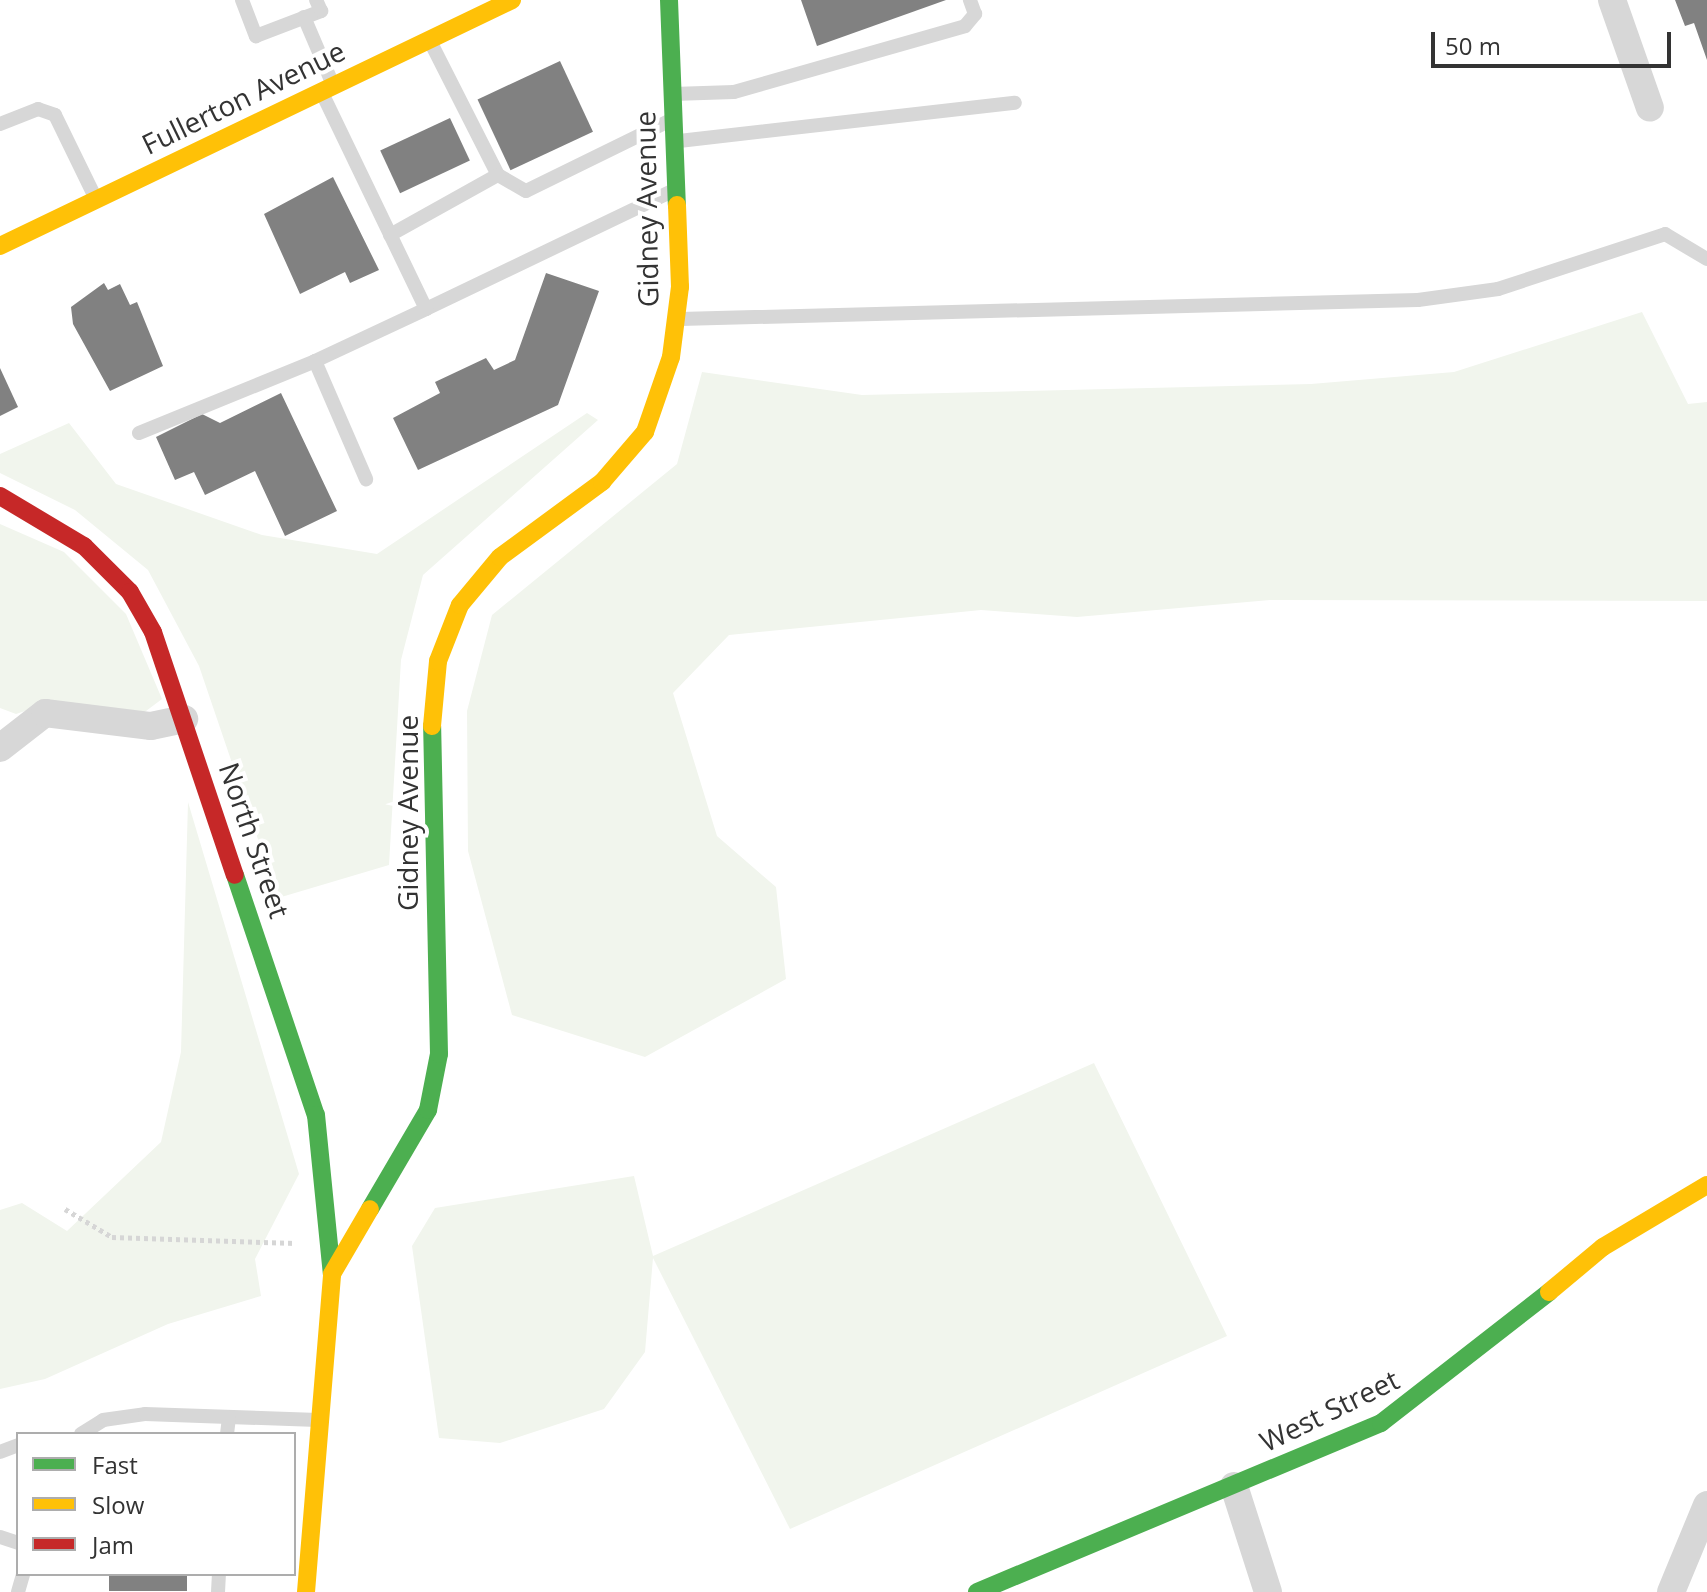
<!DOCTYPE html>
<html>
<head>
<meta charset="utf-8">
<style>
	body { margin:0 }
	#map { position:relative; width:1707px; height:1592px; overflow:hidden; background:#fff; font-family:"Open Sans",sans-serif }
	div>[style] { position:absolute }
	[style*='--x'] { left:calc(var(--x)*1px); top:calc(var(--y)*1px); width:calc(var(--w)*1px); rotate:calc(var(--a)*1deg) }
	.green>* { inset:0; background:#f1f5ed }
	.building>* { inset:0; background:#818181; transform-origin:0 0 }
	.path>* { height:5px; margin-top:-2.5px; transform-origin:0; background:repeating-linear-gradient(90deg,#d6d6d6 0 4px,transparent 0 8px) }
	.lane>* { height:14px; margin:-7px; padding:0 7px; transform-origin:7px; border-radius:7px; background:#d7d7d7 }
	.street>* { height:28px; margin:-14px; padding:0 14px; transform-origin:14px; border-radius:14px; background:#d7d7d7 }
	.fast>* { height:18px; margin:-9px; padding:0 9px; transform-origin:9px; border-radius:9px; background:#4caf50 }
	.slow>* { height:18px; margin:-9px; padding:0 9px; transform-origin:9px; border-radius:9px; background:#ffc107 }
	.jam>* { height:18px; margin:-9px; padding:0 9px; transform-origin:9px; border-radius:9px; background:#c62828 }
	span { translate:-50% -50%; white-space:nowrap; text-align:center; line-height:1.15; -webkit-text-stroke:8px #fff; paint-order:stroke }
	.street-label { font-size:28px; color:#333 }
	.legend { position:absolute; left:16px; top:1432px; width:280px; height:144px; box-sizing:border-box; background:#fff; border:2px solid #adadad; margin:0; padding:10px 14px; list-style:none; font-size:24px; color:#333 }
	.legend li { display:flex; align-items:center; gap:16px; height:40px }
	.legend b { width:40px; border:2px solid #adadad }
	.scale { position:absolute; left:1431px; top:32px; width:240px; height:36px; box-sizing:border-box; border:4px solid #333; border-top:0; padding-left:10px; font-size:24px; line-height:28px; white-space:nowrap; color:#333; -webkit-text-stroke:6px #fff; paint-order:stroke }
</style>
</head>
<body>
<div id="map">
	<div class="green">
		<div style="clip-path:polygon(1642px 312px,1688px 404px,1707px 402px,1707px 601px,1270px 600px,1077px 617px,981px 610px,729px 635px,673px 693px,717px 836px,776px 887px,786px 979px,645px 1057px,512px 1015px,468px 851px,467px 711px,492px 615px,677px 464px,702px 372px,862px 395px,1311px 384px,1454px 372px)"></div>
		<div style="clip-path:polygon(587px 413px,598px 420px,423px 575px,401px 660px,389px 865px,278px 898px,199px 666px,148px 570px,75px 510px,0 473px,0 454px,69px 423px,116px 484px,262px 535px,377px 554px)"></div>
		<div style="clip-path:polygon(0 524px,64px 552px,126px 614px,162px 699px,142px 714px,49px 703px,16px 714px,0 708px)"></div>
		<div style="clip-path:polygon(188px 802px,299px 1174px,255px 1259px,261px 1296px,168px 1324px,45px 1379px,0 1389px,0 1210px,22px 1203px,67px 1231px,161px 1142px,181px 1052px)"></div>
		<div style="clip-path:polygon(1094px 1063px,1227px 1336px,790px 1529px,653px 1258px,645px 1352px,604px 1409px,500px 1443px,439px 1438px,412px 1246px,435px 1208px,634px 1176px,653px 1256px)"></div>
	</div>
	<div class="building">
		<div style="clip-path:polygon(801px 0,946px 0,817px 46px)"></div>
		<div style="clip-path:polygon(1675px 0,1707px 0,1707px 60px,1694px 23px,1685px 26px)"></div>
		<div style="left:560px;top:61px;width:78px;height:91px;rotate:65deg"></div>
		<div style="left:450px;top:118px;width:47px;height:77px;rotate:65deg"></div>
		<div style="clip-path:polygon(333px 177px,379px 270px,350px 283px,345px 272px,300px 294px,264px 214px)"></div>
		<div style="clip-path:polygon(546px 273px,599px 291px,558px 405px,418px 470px,393px 418px,440px 393px,435px 382px,486px 358px,494px 370px,515px 360px)"></div>
		<div style="clip-path:polygon(104px 283px,108px 290px,120px 284px,130px 305px,137px 302px,163px 366px,110px 391px,73px 324px,71px 307px)"></div>
		<div style="clip-path:polygon(0 368px,18px 407px,0 416px)"></div>
		<div style="clip-path:polygon(281px 393px,337px 511px,285px 536px,255px 471px,205px 495px,194px 472px,175px 480px,156px 437px,202px 414px,220px 423px)"></div>
		<div style="left:109px;top:1574px;width:78px;height:17px"></div>
	</div>
	<div class="path">
		<div style="--x:65;--y:1209;--w:55;--a:30.8"></div>
		<div style="--x:112;--y:1237;--w:184;--a:1.9"></div>
	</div>
	<div class="lane">
		<div style="--x:242;--y:0;--w:39;--a:69"></div>
		<div style="--x:256;--y:36;--w:70;--a:-21"></div>
		<div style="--x:321;--y:11;--w:12;--a:-114"></div>
		<div style="--x:304;--y:17;--w:74;--a:66.9"></div>
		<div style="--x:431;--y:43;--w:148;--a:63.1"></div>
		<div style="--x:498;--y:175;--w:32;--a:30"></div>
		<div style="--x:526;--y:191;--w:159;--a:-26.1"></div>
		<div style="--x:673;--y:94;--w:61;--a:-1.9"></div>
		<div style="--x:734;--y:92;--w:240;--a:-15.9"></div>
		<div style="--x:965;--y:26;--w:16;--a:-50"></div>
		<div style="--x:975;--y:14;--w:15;--a:-110"></div>
		<div style="--x:0;--y:124;--w:41;--a:-21.5"></div>
		<div style="--x:38;--y:109;--w:18;--a:19"></div>
		<div style="--x:55;--y:115;--w:93;--a:64"></div>
		<div style="--x:679;--y:141;--w:338;--a:-6.5"></div>
		<div style="--x:390;--y:235;--w:124;--a:-29.1"></div>
		<div style="--x:426;--y:309;--w:275;--a:-25.6"></div>
		<div style="--x:680;--y:319;--w:738;--a:-1.47"></div>
		<div style="--x:1418;--y:300;--w:81;--a:-7.8"></div>
		<div style="--x:1498;--y:289;--w:176;--a:-18.2"></div>
		<div style="--x:1665;--y:234;--w:49;--a:30.8"></div>
		<div style="--x:315;--y:361;--w:123;--a:-25.1"></div>
		<div style="--x:426;--y:309;--w:237;--a:-115.7"></div>
		<div style="--x:139;--y:433;--w:190;--a:-22.2"></div>
		<div style="--x:315;--y:361;--w:129;--a:66.6"></div>
		<div style="--x:81;--y:1434;--w:26;--a:-32"></div>
		<div style="--x:103;--y:1420;--w:42;--a:-8.1"></div>
		<div style="--x:145;--y:1414;--w:173;--a:2"></div>
		<div style="--x:227;--y:1434;--w:17;--a:-83"></div>
		<div style="--x:0;--y:1452;--w:19;--a:-21"></div>
		<div style="--x:0;--y:1537;--w:19;--a:18"></div>
		<div style="--x:18;--y:1592;--w:19;--a:-74"></div>
		<div style="--x:218;--y:1592;--w:18;--a:-87"></div>
	</div>
	<div class="street">
		<div style="--x:1612;--y:0;--w:114;--a:70.6"></div>
		<div style="--x:0;--y:748;--w:57;--a:-37.9"></div>
		<div style="--x:45;--y:713;--w:107;--a:7"></div>
		<div style="--x:151;--y:726;--w:34;--a:-12"></div>
		<div style="--x:1234;--y:1486;--w:111;--a:72.2"></div>
		<div style="--x:1671;--y:1592;--w:94;--a:-67.5"></div>
	</div>
	<div class="fast">
		<div style="--x:669;--y:0;--w:205;--a:87.8"></div>
		<div style="--x:235;--y:875;--w:253;--a:71.4"></div>
		<div style="--x:316;--y:1115;--w:160;--a:84.3"></div>
		<div style="--x:370;--y:1209;--w:115;--a:-59.6"></div>
		<div style="--x:428;--y:1110;--w:57;--a:-78.9"></div>
		<div style="--x:439;--y:1054;--w:328;--a:-91.2"></div>
		<div style="--x:977;--y:1592;--w:438;--a:-22.7"></div>
		<div style="--x:1381;--y:1423;--w:213;--a:-37.9"></div>
	</div>
	<div class="slow">
		<div style="--x:0;--y:246;--w:568;--a:-25.66"></div>
		<div style="--x:432;--y:726;--w:65;--a:-84.7"></div>
		<div style="--x:438;--y:661;--w:60;--a:-68.6"></div>
		<div style="--x:460;--y:605;--w:62;--a:-50.2"></div>
		<div style="--x:500;--y:557;--w:127;--a:-36.3"></div>
		<div style="--x:602;--y:482;--w:66;--a:-49.3"></div>
		<div style="--x:645;--y:432;--w:79;--a:-70.9"></div>
		<div style="--x:671;--y:357;--w:71;--a:-82.7"></div>
		<div style="--x:680;--y:287;--w:82;--a:-92.1"></div>
		<div style="--x:1549;--y:1292;--w:70;--a:-39.8"></div>
		<div style="--x:1603;--y:1247;--w:121;--a:-30.8"></div>
		<div style="--x:306;--y:1592;--w:319;--a:-85.3"></div>
		<div style="--x:332;--y:1274;--w:75;--a:-59.7"></div>
	</div>
	<div class="jam">
		<div style="--x:0;--y:496;--w:98;--a:30.8"></div>
		<div style="--x:84;--y:546;--w:65;--a:45"></div>
		<div style="--x:130;--y:592;--w:46;--a:60.1"></div>
		<div style="--x:153;--y:632;--w:256;--a:71.4"></div>
	</div>
	<div class="street-label">
		<span style="left:243px;top:97px;rotate:-26deg">Fullerton Avenue</span>
		<span style="left:646px;top:209px;rotate:-91deg">Gidney Avenue</span>
		<span style="left:407px;top:813px;rotate:-90deg">Gidney Avenue</span>
		<span style="left:255px;top:840px;rotate:71deg">North Street</span>
		<span style="left:1329px;top:1410px;rotate:-26deg">West Street</span>
	</div>
	<ul class="legend">
	<li><b style="height:10px;background:#4caf50"></b>Fast</li>
	<li><b style="height:10px;background:#ffc107"></b>Slow</li>
	<li><b style="height:10px;background:#c62828"></b>Jam</li>
	</ul>
	<div class="scale">50 m</div>
</div>
</body>
</html>
